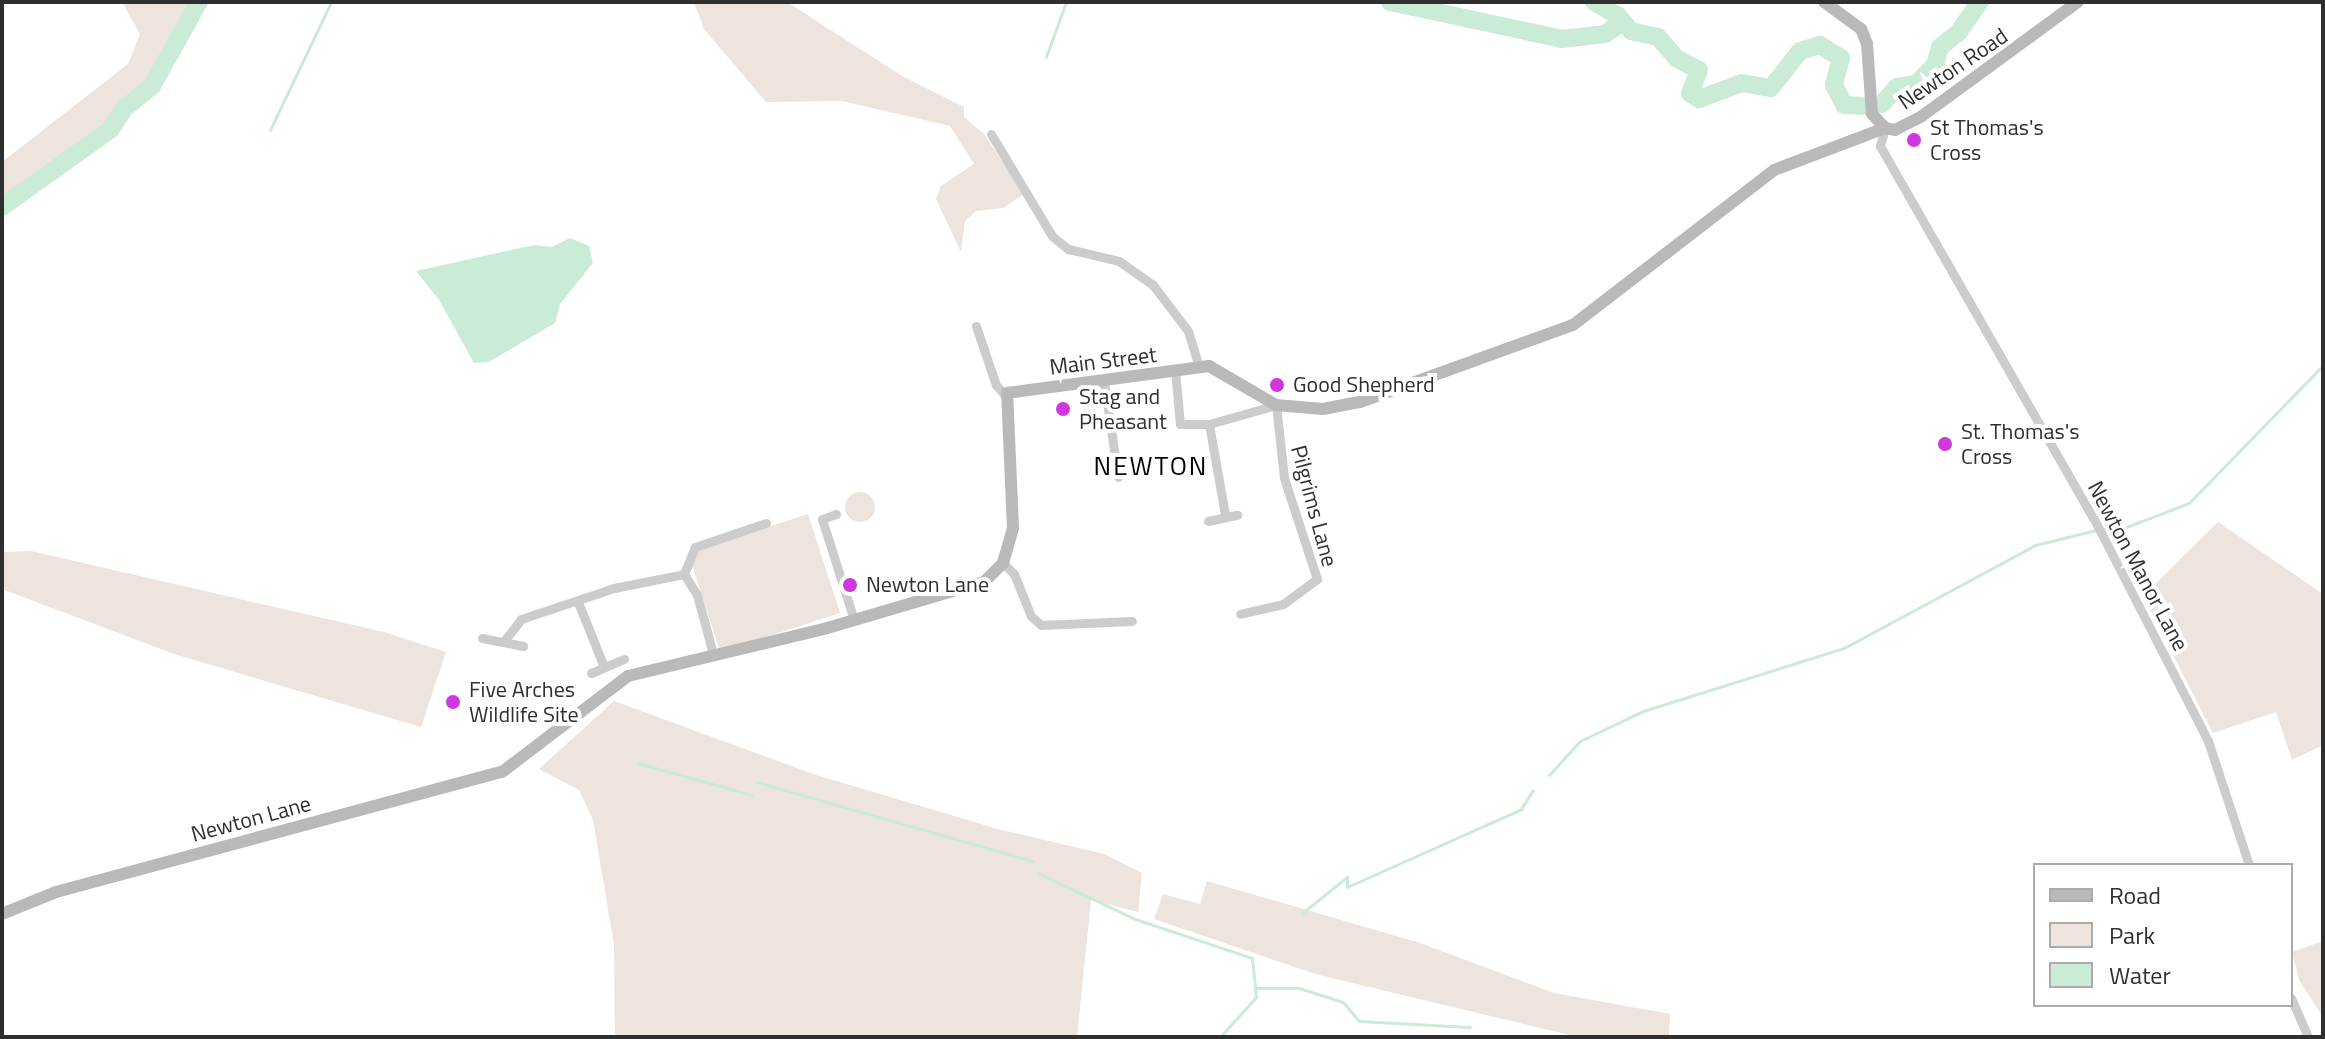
<!DOCTYPE html>
<html>
<head>
<meta charset="utf-8">
<style>
	body { margin:0 }
	#map { position:relative; width:2325px; height:1039px; overflow:hidden; background:#fff; font-family:"Titillium Web",sans-serif }
	div>[style] { position:absolute }
	[style*='--x'] { left:calc(var(--x)*1px); top:calc(var(--y)*1px); width:calc(var(--w)*1px); rotate:calc(var(--a)*1deg) }
	.green>* { inset:0; background:#ece4dd; transform-origin:0 0 }
	.round { border-radius:50% }
	.water>* { inset:0; background:#caebd6 }
	.stream>* { height:3px; margin:-1.5px; padding:0 1.5px; transform-origin:1.5px; border-radius:1.5px; background:#caebd6 }
	.river>* { height:18px; margin:-9px; padding:0 9px; transform-origin:9px; border-radius:9px; background:#caebd6 }
	.street>* { height:9px; margin:-4.5px; padding:0 4.5px; transform-origin:4.5px; border-radius:4.5px; background:#ccc }
	.secondary>* { height:12px; margin:-6px; padding:0 6px; transform-origin:6px; border-radius:6px; background:#b9b9b9 }
	.dots>* { width:22px; height:22px; translate:-50% -50%; box-sizing:border-box; border:4px solid #fff; border-radius:50% }
	span { translate:-50% -50%; white-space:nowrap; text-align:center; line-height:1.15; -webkit-text-stroke:8px #fff; paint-order:stroke }
	.street-label { font-size:22px; color:#2f2f2f }
	.poi-label { font-size:22px; color:#2f2f2f }
	.left { translate:0 -50%; text-align:left }
	.quarter-label { font-size:26px; color:#000; letter-spacing:2px }
	.frame { position:absolute; inset:0; border:4px solid #2f2f2f; pointer-events:none }
	.legend { position:absolute; left:2033px; top:863px; width:260px; height:144px; box-sizing:border-box; background:#fff; border:2px solid #acacac; margin:0; padding:10px 14px; list-style:none; font-size:24px; color:#2f2f2f }
	.legend li { display:flex; align-items:center; gap:16px; height:40px }
	.legend b { width:40px; border:2px solid #acacac }
</style>
</head>
<body>
<div id="map">
	<div class="green">
		<div style="clip-path:polygon(122px 2px,199px 2px,152px 86px,125px 108px,110px 130px,2px 207px,2px 162px,128px 64px,140px 34px)"></div>
		<div style="clip-path:polygon(694px 2px,787px 2px,902px 76px,964px 107px,964px 117px,984px 134px,1024px 194px,1003px 208px,976px 211px,965px 221px,961px 252px,936px 199px,941px 186px,974px 164px,950px 126px,842px 101px,766px 102px,704px 29px)"></div>
		<div class="round" style="left:845px;top:492px;width:30px;height:30px"></div>
		<div style="left:808px;top:514px;width:104px;height:126px;rotate:72deg"></div>
		<div style="clip-path:polygon(2218px 522px,2323px 594px,2323px 745px,2292px 760px,2276px 712px,2213px 733px,2143px 596px)"></div>
		<div style="clip-path:polygon(31px 551px,384px 632px,446px 652px,421px 727px,174px 654px,2px 589px,2px 552px)"></div>
		<div style="clip-path:polygon(614px 701px,816px 775px,998px 829px,1104px 854px,1142px 873px,1138px 912px,1091px 900px,1077px 1037px,615px 1037px,614px 945px,593px 820px,579px 790px,539px 769px)"></div>
		<div style="clip-path:polygon(1207px 881px,1420px 943px,1554px 993px,1670px 1014px,1669px 1037px,1578px 1037px,1315px 974px,1154px 919px,1163px 894px,1200px 904px)"></div>
		<div style="clip-path:polygon(2323px 941px,2323px 1017px,2299px 980px,2292px 952px)"></div>
	</div>
	<div class="water">
		<div style="clip-path:polygon(570px 238px,589px 246px,593px 263px,560px 304px,555px 323px,489px 362px,474px 363px,439px 300px,416px 271px,534px 245px,552px 247px)"></div>
	</div>
	<div class="stream">
		<div style="--x:1046;--y:57;--w:59;--a:-70"></div>
		<div style="--x:270;--y:130;--w:142;--a:-64.5"></div>
		<div style="--x:2104;--y:529;--w:17;--a:0"></div>
		<div style="--x:2121;--y:529;--w:73;--a:-20.9"></div>
		<div style="--x:2189;--y:503;--w:192;--a:-45.8"></div>
		<div style="--x:638;--y:763;--w:118;--a:15.7"></div>
		<div style="--x:1549;--y:775;--w:46;--a:-47.6"></div>
		<div style="--x:1580;--y:741;--w:70;--a:-25.5"></div>
		<div style="--x:1643;--y:711;--w:211;--a:-17.4"></div>
		<div style="--x:1844;--y:648;--w:217;--a:-28.3"></div>
		<div style="--x:2035;--y:545;--w:63;--a:-13.8"></div>
		<div style="--x:757;--y:782;--w:287;--a:16"></div>
		<div style="--x:1038;--y:873;--w:107;--a:25.4"></div>
		<div style="--x:1135;--y:919;--w:123;--a:18.4"></div>
		<div style="--x:1252;--y:958;--w:39;--a:84"></div>
		<div style="--x:1256;--y:997;--w:54;--a:132"></div>
		<div style="--x:1302;--y:913;--w:58;--a:-38.7"></div>
		<div style="--x:1347;--y:877;--w:10;--a:90"></div>
		<div style="--x:1347;--y:887;--w:191;--a:-24.1"></div>
		<div style="--x:1521;--y:809;--w:22;--a:-58"></div>
		<div style="--x:1257;--y:988;--w:42;--a:0"></div>
		<div style="--x:1299;--y:988;--w:46;--a:17.7"></div>
		<div style="--x:1343;--y:1002;--w:25;--a:50"></div>
		<div style="--x:1359;--y:1021;--w:111;--a:3.1"></div>
	</div>
	<div class="river">
		<div style="--x:1390;--y:2;--w:176;--a:12.1"></div>
		<div style="--x:1562;--y:39;--w:43;--a:-6.6"></div>
		<div style="--x:1605;--y:34;--w:11;--a:-34"></div>
		<div style="--x:1614;--y:28;--w:13;--a:-72"></div>
		<div style="--x:1618;--y:16;--w:20;--a:49"></div>
		<div style="--x:1631;--y:31;--w:28;--a:13"></div>
		<div style="--x:1658;--y:37;--w:28;--a:49"></div>
		<div style="--x:1676;--y:58;--w:26;--a:28"></div>
		<div style="--x:1699;--y:70;--w:25;--a:111"></div>
		<div style="--x:1690;--y:93;--w:11;--a:34"></div>
		<div style="--x:1699;--y:99;--w:46;--a:-20.4"></div>
		<div style="--x:1742;--y:83;--w:29;--a:10"></div>
		<div style="--x:1771;--y:88;--w:47;--a:-51.9"></div>
		<div style="--x:1800;--y:51;--w:21;--a:-17"></div>
		<div style="--x:1820;--y:45;--w:25;--a:32"></div>
		<div style="--x:1841;--y:58;--w:28;--a:105"></div>
		<div style="--x:1834;--y:85;--w:22;--a:63"></div>
		<div style="--x:1844;--y:105;--w:20;--a:3"></div>
		<div style="--x:1594;--y:2;--w:28;--a:30"></div>
		<div style="--x:1882;--y:104;--w:23;--a:-49"></div>
		<div style="--x:1897;--y:87;--w:19;--a:-9"></div>
		<div style="--x:1916;--y:84;--w:27;--a:-45"></div>
		<div style="--x:1935;--y:65;--w:19;--a:-74"></div>
		<div style="--x:1940;--y:47;--w:23;--a:-38"></div>
		<div style="--x:1958;--y:33;--w:38;--a:-55"></div>
		<div style="--x:2;--y:207;--w:133;--a:-35.5"></div>
		<div style="--x:110;--y:130;--w:27;--a:-56"></div>
		<div style="--x:125;--y:108;--w:35;--a:-39"></div>
		<div style="--x:152;--y:86;--w:96;--a:-60.8"></div>
	</div>
	<div class="street">
		<div style="--x:1885;--y:128;--w:19;--a:106"></div>
		<div style="--x:1880;--y:146;--w:430;--a:60.2"></div>
		<div style="--x:2094;--y:519;--w:250;--a:62.8"></div>
		<div style="--x:2208;--y:741;--w:131;--a:71.7"></div>
		<div style="--x:991;--y:134;--w:119;--a:59.1"></div>
		<div style="--x:1052;--y:236;--w:21;--a:39"></div>
		<div style="--x:1068;--y:249;--w:52;--a:13.2"></div>
		<div style="--x:1119;--y:261;--w:42;--a:35.2"></div>
		<div style="--x:1153;--y:285;--w:58;--a:52.7"></div>
		<div style="--x:1188;--y:331;--w:38;--a:73"></div>
		<div style="--x:976;--y:326;--w:62;--a:71.3"></div>
		<div style="--x:996;--y:385;--w:13;--a:48"></div>
		<div style="--x:1175;--y:371;--w:53;--a:84.6"></div>
		<div style="--x:1180;--y:424;--w:29;--a:0"></div>
		<div style="--x:1209;--y:424;--w:70;--a:-15.8"></div>
		<div style="--x:1276;--y:405;--w:73;--a:83.7"></div>
		<div style="--x:1284;--y:478;--w:106;--a:71.9"></div>
		<div style="--x:1317;--y:579;--w:42;--a:143.7"></div>
		<div style="--x:1283;--y:604;--w:44;--a:166.9"></div>
		<div style="--x:1104;--y:382;--w:96;--a:81.6"></div>
		<div style="--x:1209;--y:424;--w:92;--a:80"></div>
		<div style="--x:836;--y:514;--w:15;--a:160"></div>
		<div style="--x:822;--y:519;--w:106;--a:72.4"></div>
		<div style="--x:1208;--y:521;--w:30;--a:-12"></div>
		<div style="--x:1003;--y:563;--w:16;--a:45"></div>
		<div style="--x:1014;--y:574;--w:45;--a:68"></div>
		<div style="--x:1031;--y:616;--w:13;--a:42"></div>
		<div style="--x:1041;--y:625;--w:91;--a:-2.5"></div>
		<div style="--x:684;--y:574;--w:29;--a:-68"></div>
		<div style="--x:695;--y:547;--w:75;--a:-18.7"></div>
		<div style="--x:684;--y:574;--w:25;--a:58"></div>
		<div style="--x:697;--y:595;--w:61;--a:74.8"></div>
		<div style="--x:578;--y:602;--w:70;--a:68.2"></div>
		<div style="--x:482;--y:638;--w:42;--a:11"></div>
		<div style="--x:504;--y:641;--w:28;--a:-52"></div>
		<div style="--x:521;--y:619;--w:98;--a:-18.4"></div>
		<div style="--x:614;--y:588;--w:71;--a:-11.3"></div>
		<div style="--x:591;--y:673;--w:36;--a:-23"></div>
		<div style="--x:2291;--y:998;--w:43;--a:66.4"></div>
	</div>
	<div class="secondary">
		<div style="--x:1824;--y:2;--w:46;--a:36.1"></div>
		<div style="--x:1861;--y:29;--w:16;--a:68"></div>
		<div style="--x:1867;--y:44;--w:70;--a:85.9"></div>
		<div style="--x:1872;--y:114;--w:19;--a:47"></div>
		<div style="--x:1885;--y:128;--w:10;--a:11"></div>
		<div style="--x:1895;--y:130;--w:30;--a:-27"></div>
		<div style="--x:1922;--y:116;--w:193;--a:-36.2"></div>
		<div style="--x:2;--y:914;--w:58;--a:-22.2"></div>
		<div style="--x:56;--y:892;--w:462;--a:-15.1"></div>
		<div style="--x:502;--y:772;--w:158;--a:-37.3"></div>
		<div style="--x:628;--y:676;--w:202;--a:-13.5"></div>
		<div style="--x:824;--y:629;--w:167;--a:-16.4"></div>
		<div style="--x:984;--y:582;--w:27;--a:-45"></div>
		<div style="--x:1003;--y:563;--w:36;--a:-74"></div>
		<div style="--x:1013;--y:528;--w:135;--a:-92.5"></div>
		<div style="--x:1007;--y:393;--w:204;--a:-7.6"></div>
		<div style="--x:1209;--y:366;--w:78;--a:30.2"></div>
		<div style="--x:1276;--y:405;--w:47;--a:4.9"></div>
		<div style="--x:1323;--y:409;--w:38;--a:-11"></div>
		<div style="--x:1360;--y:402;--w:226;--a:-19.9"></div>
		<div style="--x:1573;--y:325;--w:254;--a:-37.6"></div>
		<div style="--x:1774;--y:170;--w:119;--a:-20.7"></div>
	</div>
	<div class="dots">
		<div style="left:1914px;top:140px;background:#cf38df"></div>
		<div style="left:1277px;top:385px;background:#cf38df"></div>
		<div style="left:1063px;top:409px;background:#cf38df"></div>
		<div style="left:1945px;top:444px;background:#cf38df"></div>
		<div style="left:850px;top:585px;background:#cf38df"></div>
		<div style="left:453px;top:702px;background:#cf38df"></div>
	</div>
	<div class="street-label">
		<span style="left:1953px;top:69px;rotate:-34deg">Newton Road</span>
		<span style="left:1103px;top:361px;rotate:-7deg">Main Street</span>
		<span style="left:1314px;top:506px;rotate:75deg">Pilgrims Lane</span>
		<span style="left:2138px;top:566px;rotate:62deg">Newton Manor Lane</span>
		<span style="left:251px;top:819px;rotate:-15deg">Newton Lane</span>
	</div>
	<div class="poi-label">
		<span class="left" style="left:1930px;top:140px">St Thomas's<br>Cross</span>
		<span class="left" style="left:1293px;top:385px">Good Shepherd</span>
		<span class="left" style="left:1079px;top:409px">Stag and<br>Pheasant</span>
		<span class="left" style="left:1961px;top:444px">St. Thomas's<br>Cross</span>
		<span class="left" style="left:866px;top:585px">Newton Lane</span>
		<span class="left" style="left:469px;top:702px">Five Arches<br>Wildlife Site</span>
	</div>
	<div class="quarter-label">
		<span style="left:1151px;top:466px">NEWTON</span>
	</div>
	<div class="frame"></div>
	<ul class="legend">
	<li><b style="height:10px;background:#b9b9b9"></b>Road</li>
	<li><b style="height:22px;background:#ece4dd"></b>Park</li>
	<li><b style="height:22px;background:#caebd6"></b>Water</li>
	</ul>
</div>
</body>
</html>
